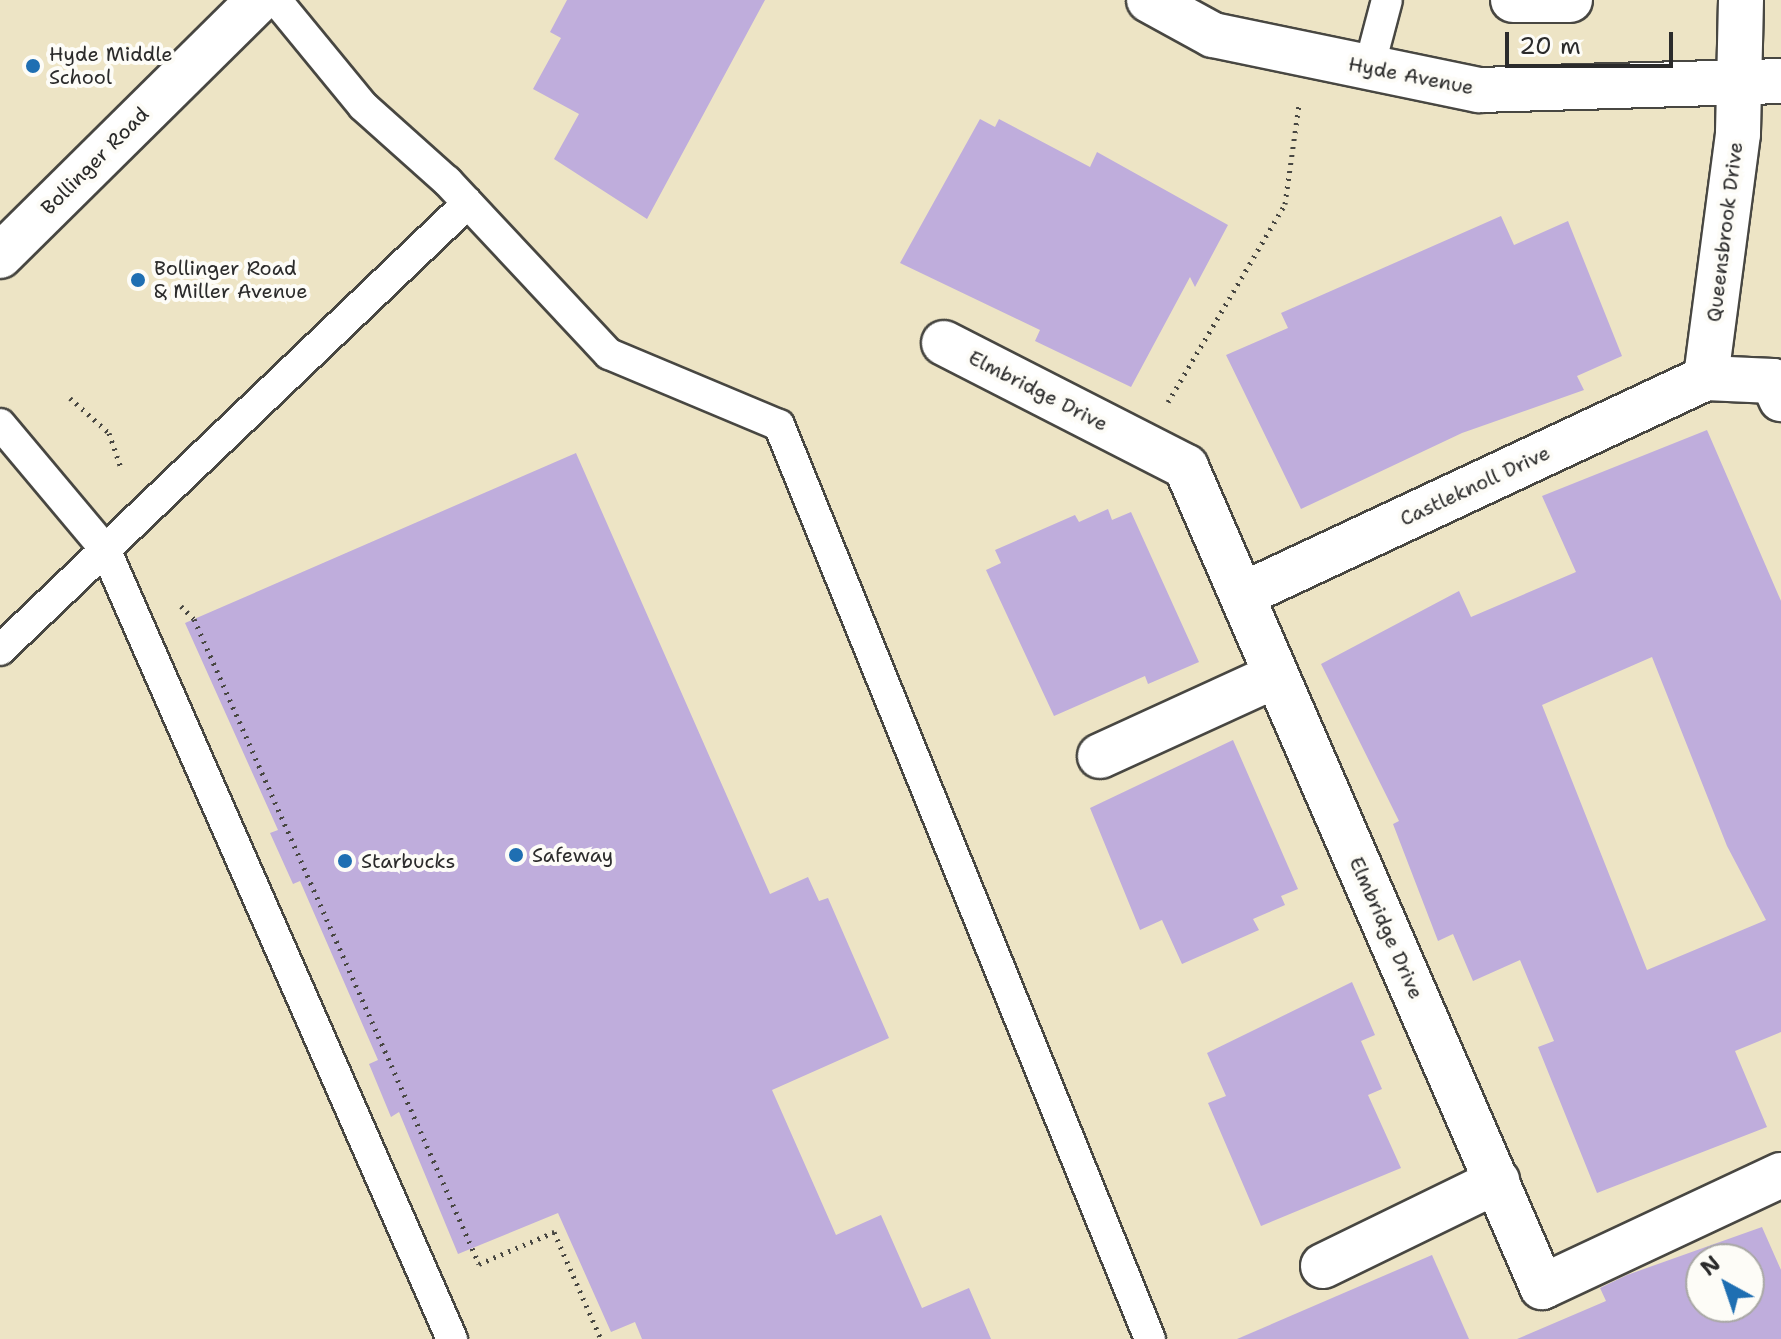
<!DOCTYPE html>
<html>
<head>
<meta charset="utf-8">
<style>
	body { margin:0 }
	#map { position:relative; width:1781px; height:1339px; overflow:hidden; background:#ede4c5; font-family:"Shantell Sans",sans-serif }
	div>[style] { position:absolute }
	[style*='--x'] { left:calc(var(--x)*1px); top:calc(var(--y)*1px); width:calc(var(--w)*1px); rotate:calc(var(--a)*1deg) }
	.building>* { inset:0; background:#bfaddc }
	.path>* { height:5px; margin-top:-2.5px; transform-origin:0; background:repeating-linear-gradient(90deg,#484742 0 2px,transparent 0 8px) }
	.roads { filter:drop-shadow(2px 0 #484742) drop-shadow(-2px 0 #484742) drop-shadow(0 2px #484742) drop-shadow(0 -2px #484742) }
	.service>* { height:30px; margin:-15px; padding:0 15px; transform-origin:15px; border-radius:15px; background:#fff }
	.minor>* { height:44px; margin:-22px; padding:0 22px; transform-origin:22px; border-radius:22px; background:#fff }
	.secondary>* { height:44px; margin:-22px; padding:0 22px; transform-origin:22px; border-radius:22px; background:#fff }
	.dots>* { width:22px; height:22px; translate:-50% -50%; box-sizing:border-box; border:4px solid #fdfcf7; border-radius:50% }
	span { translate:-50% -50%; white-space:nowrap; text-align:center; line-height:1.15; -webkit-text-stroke:8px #fdfcf7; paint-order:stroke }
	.poi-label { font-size:20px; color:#2b2b2b }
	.left { translate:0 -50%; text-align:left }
	.street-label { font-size:20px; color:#2b2b2b }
	.north { position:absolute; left:1685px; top:1243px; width:80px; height:80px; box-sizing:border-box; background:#fdfcf7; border:2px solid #a9a8a5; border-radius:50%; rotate:320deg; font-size:22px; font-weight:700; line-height:32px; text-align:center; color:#2b2b2b }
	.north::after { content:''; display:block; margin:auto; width:28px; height:36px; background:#1f6fb2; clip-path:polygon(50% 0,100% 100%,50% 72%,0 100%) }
	.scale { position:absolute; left:1505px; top:32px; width:168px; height:36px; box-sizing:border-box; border:4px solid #2b2b2b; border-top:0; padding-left:10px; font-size:24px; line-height:28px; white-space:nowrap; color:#2b2b2b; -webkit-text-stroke:6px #fdfcf7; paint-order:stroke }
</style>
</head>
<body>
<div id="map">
	<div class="building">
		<div style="clip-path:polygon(567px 0,765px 0,647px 219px,554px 159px,579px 114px,533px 89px,561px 38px,550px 32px)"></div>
		<div style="clip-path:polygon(980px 119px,995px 127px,999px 119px,1090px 167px,1097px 152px,1228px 225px,1195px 287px,1190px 277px,1131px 387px,1035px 341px,1040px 330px,900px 263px)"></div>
		<div style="clip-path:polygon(1501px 216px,1514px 245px,1568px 221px,1622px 356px,1577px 376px,1584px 390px,1462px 433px,1301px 509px,1226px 355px,1288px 328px,1281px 313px)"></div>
		<div style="clip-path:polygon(evenodd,1707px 430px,1781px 601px,1781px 1032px,1735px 1051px,1767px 1127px,1597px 1193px,1538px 1047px,1554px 1041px,1520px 960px,1473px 981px,1453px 934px,1438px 941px,1393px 824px,1399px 821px,1321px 664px,1459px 591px,1471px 617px,1576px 572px,1542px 496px,1707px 430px,1652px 657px,1727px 846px,1766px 920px,1647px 970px,1542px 705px,1652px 657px)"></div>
		<div style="clip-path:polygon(576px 453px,770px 894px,808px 877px,819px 901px,828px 898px,889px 1038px,772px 1090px,836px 1235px,881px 1215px,922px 1308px,969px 1288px,991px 1339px,642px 1339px,635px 1322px,611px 1332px,558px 1213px,458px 1254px,399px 1112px,391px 1117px,369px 1064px,378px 1060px,300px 881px,293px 884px,270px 833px,278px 830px,185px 623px)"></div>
		<div style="clip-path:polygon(1108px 509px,1112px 520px,1131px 512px,1199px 662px,1148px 684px,1145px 676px,1054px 716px,986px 570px,1001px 563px,995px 550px,1075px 515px,1079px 522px)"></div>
		<div style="clip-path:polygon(1233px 740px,1298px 889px,1281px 896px,1285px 905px,1253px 919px,1259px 930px,1182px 964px,1162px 920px,1140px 930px,1090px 808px)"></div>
		<div style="clip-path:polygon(1352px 982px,1375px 1035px,1361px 1041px,1382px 1089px,1368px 1095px,1401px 1168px,1261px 1226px,1208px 1103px,1226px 1096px,1207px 1053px)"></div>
		<div style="clip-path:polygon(evenodd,1762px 1227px,1781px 1270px,1781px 1339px,1517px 1339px,1606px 1301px,1600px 1288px,1627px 1275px,1762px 1227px,1701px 1259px,1749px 1259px,1749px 1307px,1701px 1307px,1701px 1259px)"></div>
		<div style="clip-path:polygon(1432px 1255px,1469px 1339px,1237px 1339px)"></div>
	</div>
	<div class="path">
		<div style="--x:70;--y:398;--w:52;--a:41.9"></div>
		<div style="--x:109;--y:433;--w:39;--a:71"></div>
		<div style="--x:1168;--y:402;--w:230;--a:-59.4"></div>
		<div style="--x:1285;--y:204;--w:100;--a:-82"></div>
		<div style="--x:181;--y:606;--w:18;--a:45"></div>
		<div style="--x:194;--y:619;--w:705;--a:66.16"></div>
		<div style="--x:479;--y:1264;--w:82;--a:-23.1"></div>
		<div style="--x:554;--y:1232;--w:117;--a:66.3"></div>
	</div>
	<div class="roads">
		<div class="service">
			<div style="--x:276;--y:0;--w:137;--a:50.6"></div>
			<div style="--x:363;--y:106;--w:113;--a:41.8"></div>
			<div style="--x:447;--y:181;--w:237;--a:46.9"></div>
			<div style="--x:609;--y:354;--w:184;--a:22.7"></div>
			<div style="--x:779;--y:425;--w:986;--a:67.91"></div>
			<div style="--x:1369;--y:68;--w:70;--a:-75.2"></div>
			<div style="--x:0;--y:424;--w:163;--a:50"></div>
			<div style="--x:105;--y:549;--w:863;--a:66.29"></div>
			<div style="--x:0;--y:650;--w:647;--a:-43.69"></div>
		</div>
		<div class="minor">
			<div style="--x:1149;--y:0;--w:73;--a:28.7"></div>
			<div style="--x:1213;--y:35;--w:272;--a:11.7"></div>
			<div style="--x:1479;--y:90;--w:302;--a:-1.7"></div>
			<div style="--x:1513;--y:0;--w:57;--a:0"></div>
			<div style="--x:1741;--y:0;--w:134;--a:91.3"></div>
			<div style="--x:1738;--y:134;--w:246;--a:97.5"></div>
			<div style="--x:1706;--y:378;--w:67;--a:2.6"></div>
			<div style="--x:1773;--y:381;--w:20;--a:66"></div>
			<div style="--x:944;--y:343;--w:272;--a:27.1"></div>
			<div style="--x:1186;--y:467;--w:894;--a:66.53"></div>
			<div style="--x:1542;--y:1287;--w:264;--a:-25.1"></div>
			<div style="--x:1244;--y:594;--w:510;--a:-25.06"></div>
			<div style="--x:1100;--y:756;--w:192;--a:-24.6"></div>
			<div style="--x:1323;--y:1266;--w:194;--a:-26"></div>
		</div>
		<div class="secondary">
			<div style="--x:0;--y:256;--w:364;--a:-44.7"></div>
		</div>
	</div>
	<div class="dots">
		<div style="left:33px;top:66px;background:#1f6fb2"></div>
		<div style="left:138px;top:280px;background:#1f6fb2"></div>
		<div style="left:516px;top:855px;background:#1f6fb2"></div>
		<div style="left:345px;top:861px;background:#1f6fb2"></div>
	</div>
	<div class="poi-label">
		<span class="left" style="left:49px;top:66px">Hyde Middle<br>School</span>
		<span class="left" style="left:154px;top:280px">Bollinger Road<br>&amp; Miller Avenue</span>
		<span class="left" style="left:532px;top:855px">Safeway</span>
		<span class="left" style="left:361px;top:861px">Starbucks</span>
	</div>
	<div class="street-label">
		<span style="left:1411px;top:76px;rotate:11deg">Hyde Avenue</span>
		<span style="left:95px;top:161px;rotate:-45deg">Bollinger Road</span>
		<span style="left:1725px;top:232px;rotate:-83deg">Queensbrook Drive</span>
		<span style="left:1038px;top:391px;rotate:27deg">Elmbridge Drive</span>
		<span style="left:1475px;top:486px;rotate:-25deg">Castleknoll Drive</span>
		<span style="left:1386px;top:928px;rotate:66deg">Elmbridge Drive</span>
	</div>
	<div class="north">N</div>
	<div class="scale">20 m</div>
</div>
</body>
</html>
